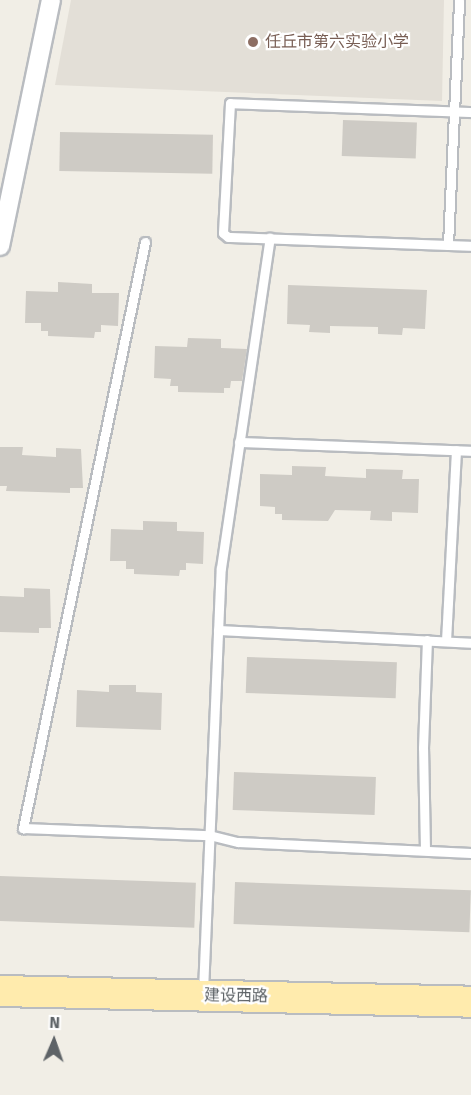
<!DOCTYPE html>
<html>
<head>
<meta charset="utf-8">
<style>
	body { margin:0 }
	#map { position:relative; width:471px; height:1095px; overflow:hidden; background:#f1eee6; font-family:"Fira Sans","Noto Sans SC",sans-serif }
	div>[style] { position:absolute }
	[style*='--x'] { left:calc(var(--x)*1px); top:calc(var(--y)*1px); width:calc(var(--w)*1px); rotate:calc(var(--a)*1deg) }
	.education>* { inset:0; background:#e3dfd7 }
	.building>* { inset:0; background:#cecbc5; transform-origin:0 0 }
	.roads { filter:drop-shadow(2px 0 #b9bcc0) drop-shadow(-2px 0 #b9bcc0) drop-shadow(0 2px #b9bcc0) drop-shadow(0 -2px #b9bcc0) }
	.lane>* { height:9px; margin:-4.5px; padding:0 4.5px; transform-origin:4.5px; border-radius:4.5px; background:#fff }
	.street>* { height:18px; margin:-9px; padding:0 9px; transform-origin:9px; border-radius:9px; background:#fff }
	.primary>* { height:30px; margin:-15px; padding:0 15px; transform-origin:15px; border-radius:15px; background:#ffebad }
	.dots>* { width:16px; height:16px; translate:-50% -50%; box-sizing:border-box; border:3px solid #fff; border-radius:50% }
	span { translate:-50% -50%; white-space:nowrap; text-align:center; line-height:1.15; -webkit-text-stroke:4.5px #fff; paint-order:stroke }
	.education-label { font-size:16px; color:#785e54 }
	.left { translate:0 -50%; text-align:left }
	.street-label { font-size:16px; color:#5e6367 }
	.north { position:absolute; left:24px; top:1011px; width:60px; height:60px; -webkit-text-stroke:4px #fff; paint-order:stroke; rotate:2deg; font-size:16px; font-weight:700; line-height:24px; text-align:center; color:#5e6367 }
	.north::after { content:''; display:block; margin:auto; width:21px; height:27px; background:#5e6367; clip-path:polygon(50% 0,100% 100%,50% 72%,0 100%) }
</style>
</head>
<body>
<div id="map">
	<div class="education">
		<div style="clip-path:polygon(71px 0,444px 0,442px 101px,55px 85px)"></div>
	</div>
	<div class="building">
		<div style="left:343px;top:120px;width:74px;height:36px;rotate:2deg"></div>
		<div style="left:60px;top:132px;width:153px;height:39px;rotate:1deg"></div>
		<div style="clip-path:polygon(58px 282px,92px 284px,92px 293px,119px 293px,118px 326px,101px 325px,101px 332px,95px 332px,94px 338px,48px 336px,48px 331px,41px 331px,41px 323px,25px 323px,26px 291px,58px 292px)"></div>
		<div style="clip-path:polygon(288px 285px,427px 290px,425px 329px,403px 328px,402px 335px,378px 334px,378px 327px,330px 326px,330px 333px,309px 332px,310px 325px,287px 324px)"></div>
		<div style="clip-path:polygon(188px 338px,221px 339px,221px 348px,247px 349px,242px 381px,231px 381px,230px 388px,224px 388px,224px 393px,178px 392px,178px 386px,170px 386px,171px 379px,154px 378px,155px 346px,187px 347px)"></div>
		<div style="clip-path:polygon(0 447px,23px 447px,22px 455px,56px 457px,56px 448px,81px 449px,83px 488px,70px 488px,70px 493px,6px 491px,7px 486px,0 486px)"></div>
		<div style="clip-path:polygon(292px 466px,326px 467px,325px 476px,366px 478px,366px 469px,403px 470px,402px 479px,419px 479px,418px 513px,392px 512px,392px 521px,370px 520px,371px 511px,335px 510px,328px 521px,282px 520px,282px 514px,275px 514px,275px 507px,260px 506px,260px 474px,292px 475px)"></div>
		<div style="clip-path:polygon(143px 521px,177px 522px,177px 531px,204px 532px,203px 564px,186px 563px,186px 570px,180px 570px,179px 576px,134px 574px,134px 569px,126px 569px,126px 561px,110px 561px,111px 529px,143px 530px)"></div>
		<div style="clip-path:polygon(24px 588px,50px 589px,51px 628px,39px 628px,39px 633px,0 632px,0 596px,24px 597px)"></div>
		<div style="left:247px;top:657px;width:150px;height:36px;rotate:2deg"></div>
		<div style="clip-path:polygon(109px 685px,136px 685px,136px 692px,162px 693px,161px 730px,76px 727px,77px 690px,109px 692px)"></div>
		<div style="left:234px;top:772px;width:142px;height:38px;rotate:2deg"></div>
		<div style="left:0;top:876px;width:196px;height:45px;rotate:2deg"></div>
		<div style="left:235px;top:882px;width:236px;height:42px;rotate:2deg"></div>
	</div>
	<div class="roads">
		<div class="lane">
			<div style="--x:471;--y:112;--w:241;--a:-177.9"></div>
			<div style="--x:230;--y:103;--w:130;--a:93.1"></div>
			<div style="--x:223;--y:233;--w:6;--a:39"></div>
			<div style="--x:228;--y:237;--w:243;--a:2.1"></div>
			<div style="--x:145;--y:242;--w:599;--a:101.76"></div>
			<div style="--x:23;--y:828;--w:186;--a:2.2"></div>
			<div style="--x:209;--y:835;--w:30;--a:14"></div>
			<div style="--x:238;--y:842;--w:233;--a:2.7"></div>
			<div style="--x:448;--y:245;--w:245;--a:-87.4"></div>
			<div style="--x:239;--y:442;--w:232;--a:2.2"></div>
			<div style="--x:218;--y:630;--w:253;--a:2.9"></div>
			<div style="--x:446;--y:641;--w:191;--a:-87"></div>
			<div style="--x:425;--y:850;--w:102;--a:-91.1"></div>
			<div style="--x:423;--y:748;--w:108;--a:-87.9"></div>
			<div style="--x:203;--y:991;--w:423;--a:-87.6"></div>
			<div style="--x:221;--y:568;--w:334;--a:-81.6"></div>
		</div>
		<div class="street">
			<div style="--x:0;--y:246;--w:251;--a:-78.3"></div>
		</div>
		<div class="primary">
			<div style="--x:0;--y:991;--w:471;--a:1.3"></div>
		</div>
	</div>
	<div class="dots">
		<div style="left:253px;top:42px;background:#8d6e63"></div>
	</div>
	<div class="education-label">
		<span class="left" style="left:265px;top:42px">任丘市第六实验小学</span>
	</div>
	<div class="street-label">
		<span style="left:236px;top:996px;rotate:1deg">建设西路</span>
	</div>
	<div class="north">N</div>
</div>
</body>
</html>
